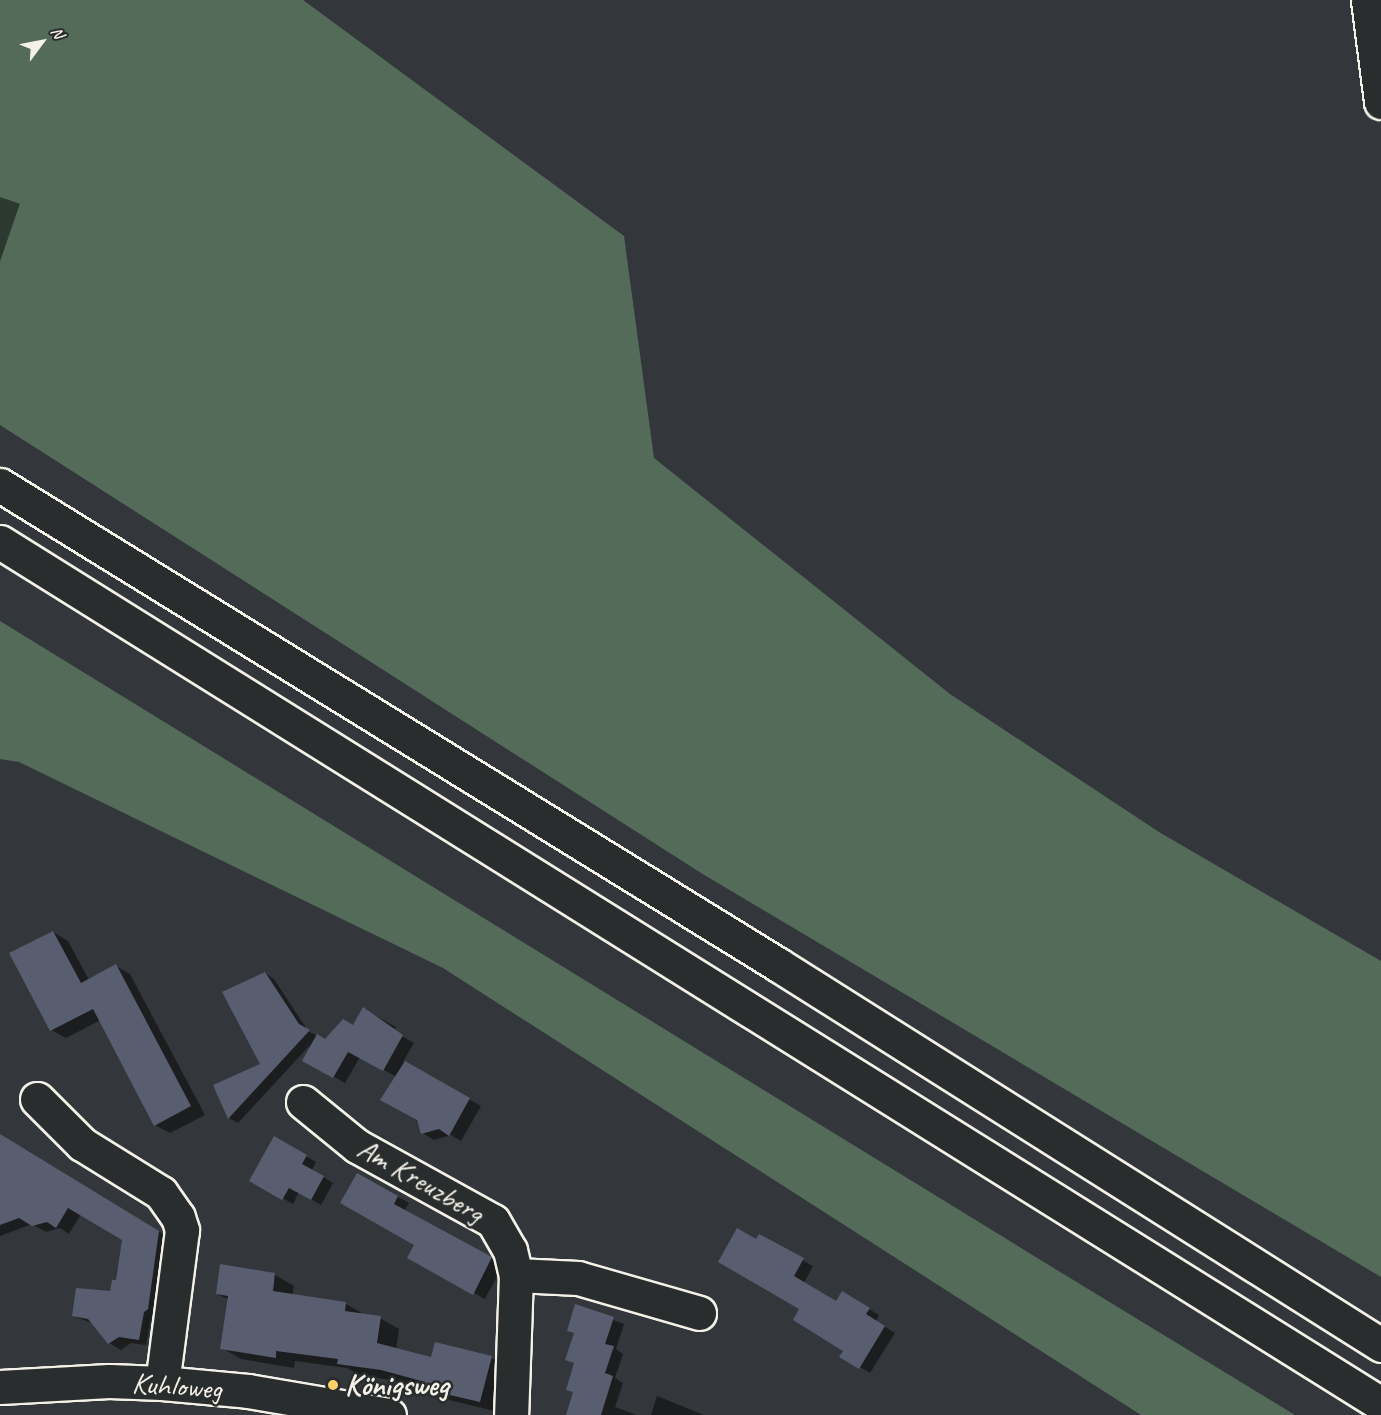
<!DOCTYPE html>
<html>
<head>
<meta charset="utf-8">
<style>
	body { margin:0 }
	#map { position:relative; width:1381px; height:1415px; overflow:hidden; background:#33373b; font-family:Caveat,sans-serif }
	div>[style] { position:absolute }
	[style*='--x'] { left:calc(var(--x)*1px); top:calc(var(--y)*1px); width:calc(var(--w)*1px); rotate:calc(var(--a)*1deg) }
	.green>* { inset:0; background:#536b58 }
	.shadow>* { inset:0; background:#0007; transform-origin:0 0 }
	.building>* { inset:0; background:#585e6f }
	.roads { filter:drop-shadow(2px 0 #f4f1e8) drop-shadow(-2px 0 #f4f1e8) drop-shadow(0 2px #f4f1e8) drop-shadow(0 -2px #f4f1e8) }
	.minor>* { height:33px; margin:-16.5px; padding:0 16.5px; transform-origin:16.5px; border-radius:16.5px; background:#2a2d2e }
	.highway>* { height:33px; margin:-16.5px; padding:0 16.5px; transform-origin:16.5px; border-radius:16.5px; background:#2a2d2e }
	.dots>* { width:16px; height:16px; translate:-50% -50%; box-sizing:border-box; border:3px solid #2a2d2e; border-radius:50% }
	span { translate:-50% -50%; white-space:nowrap; text-align:center; line-height:1.15; -webkit-text-stroke:5px #2a2d2e; paint-order:stroke }
	.street-label { font-size:30px; color:#f4f1e8 }
	.poi-label { font-size:30px; color:#f4f1e8; font-weight:700 }
	.left { translate:0 -50%; text-align:left }
	.north { position:absolute; left:12px; top:12px; width:60px; height:60px; -webkit-text-stroke:4px #2a2d2e; paint-order:stroke; rotate:58deg; font-size:16px; font-weight:700; line-height:24px; text-align:center; color:#f4f1e8 }
	.north::after { content:''; display:block; margin:auto; width:21px; height:27px; background:#f4f1e8; clip-path:polygon(50% 0,100% 100%,50% 72%,0 100%) }
</style>
</head>
<body>
<div id="map">
	<div class="green">
		<div style="clip-path:polygon(0 0,303px 0,624px 236px,654px 458px,950px 694px,1159px 832px,1381px 961px,1381px 1277px,701px 873px,0 425px)"></div>
		<div style="clip-path:polygon(0 621px,1052px 1267px,1295px 1415px,1141px 1415px,443px 968px,19px 762px,0 759px)"></div>
	</div>
	<div class="shadow">
		<div style="left:0;top:197px;width:21px;height:78px;rotate:19deg"></div>
		<div style="clip-path:polygon(53px 932px,68px 941px,89px 980px,116px 966px,130px 974px,205px 1115px,170px 1133px,155px 1125px,101px 1020px,66px 1038px,51px 1030px)"></div>
		<div style="clip-path:polygon(265px 973px,274px 979px,308px 1031px,325px 1040px,353px 1027px,363px 1009px,396px 1027px,393px 1031px,414px 1043px,403px 1062px,481px 1106px,461px 1141px,451px 1135px,434px 1140px,422px 1133px,397px 1077px,360px 1057px,345px 1083px,304px 1060px,311px 1044px,238px 1123px,229px 1118px,215px 1086px,262px 1065px)"></div>
		<div style="clip-path:polygon(0 1135px,171px 1239px,159px 1320px,151px 1319px,146px 1345px,131px 1343px,121px 1350px,109px 1343px,94px 1324px,74px 1316px,111px 1293px,117px 1282px,124px 1240px,81px 1214px,69px 1234px,60px 1228px,46px 1232px,32px 1224px,0 1236px)"></div>
		<div style="clip-path:polygon(274px 1138px,316px 1162px,312px 1170px,333px 1183px,321px 1205px,299px 1192px,293px 1204px,251px 1180px)"></div>
		<div style="clip-path:polygon(358px 1175px,409px 1203px,404px 1211px,503px 1265px,485px 1299px,409px 1257px,416px 1244px)"></div>
		<div style="clip-path:polygon(759px 1236px,813px 1266px,804px 1283px,836px 1303px,842px 1293px,879px 1315px,876px 1321px,895px 1333px,870px 1373px,841px 1356px,845px 1350px,800px 1309px,756px 1241px)"></div>
		<div style="clip-path:polygon(221px 1266px,275px 1275px,294px 1286px,292px 1296px,346px 1304px,365px 1315px,380px 1318px,399px 1329px,396px 1350px,432px 1359px,491px 1358px,510px 1369px,499px 1412px,445px 1399px,426px 1387px,358px 1374px,347px 1368px,295px 1361px,294px 1368px,241px 1359px,222px 1348px,229px 1300px,217px 1294px)"></div>
		<div style="clip-path:polygon(576px 1306px,624px 1324px,616px 1349px,623px 1354px,615px 1378px,623px 1383px,615px 1407px,637px 1415px,567px 1415px,574px 1393px,576px 1364px,567px 1359px,575px 1334px,568px 1330px)"></div>
		<div style="clip-path:polygon(657px 1396px,704px 1415px,651px 1415px)"></div>
	</div>
	<div class="building">
		<div style="clip-path:polygon(53px 931px,81px 983px,116px 964px,191px 1106px,154px 1126px,93px 1009px,50px 1031px,9px 953px)"></div>
		<div style="clip-path:polygon(265px 972px,299px 1024px,310px 1030px,228px 1119px,213px 1085px,260px 1064px,222px 992px)"></div>
		<div style="clip-path:polygon(363px 1007px,403px 1035px,383px 1071px,348px 1052px,333px 1078px,302px 1061px,317px 1034px,325px 1039px,343px 1019px,353px 1025px)"></div>
		<div style="clip-path:polygon(405px 1061px,470px 1098px,449px 1136px,439px 1129px,421px 1134px,417px 1120px,380px 1100px)"></div>
		<div style="clip-path:polygon(0 1134px,159px 1231px,148px 1309px,144px 1312px,139px 1340px,119px 1337px,108px 1344px,88px 1319px,72px 1316px,76px 1288px,110px 1291px,112px 1280px,116px 1280px,122px 1240px,68px 1208px,56px 1228px,47px 1222px,32px 1226px,19px 1218px,0 1225px)"></div>
		<div style="clip-path:polygon(274px 1136px,307px 1155px,302px 1164px,324px 1176px,311px 1200px,289px 1188px,282px 1200px,249px 1181px)"></div>
		<div style="clip-path:polygon(357px 1173px,398px 1196px,394px 1204px,492px 1257px,473px 1295px,407px 1258px,414px 1245px,340px 1203px)"></div>
		<div style="clip-path:polygon(737px 1228px,756px 1239px,759px 1234px,804px 1258px,794px 1276px,836px 1301px,842px 1291px,870px 1308px,866px 1314px,885px 1326px,859px 1369px,839px 1357px,843px 1351px,793px 1320px,799px 1309px,718px 1262px)"></div>
		<div style="clip-path:polygon(220px 1264px,275px 1273px,273px 1291px,346px 1302px,345px 1311px,381px 1316px,377px 1343px,431px 1357px,435px 1342px,492px 1356px,480px 1402px,424px 1389px,425px 1382px,381px 1370px,337px 1364px,338px 1359px,276px 1351px,276px 1358px,220px 1349px,228px 1296px,216px 1294px)"></div>
		<div style="clip-path:polygon(575px 1304px,614px 1317px,605px 1344px,614px 1346px,605px 1373px,613px 1376px,601px 1415px,566px 1415px,573px 1392px,566px 1390px,574px 1363px,565px 1360px,574px 1333px,567px 1331px)"></div>
	</div>
	<div class="roads">
		<div class="minor">
			<div style="--x:1368;--y:0;--w:103;--a:82.7"></div>
			<div style="--x:37;--y:1099;--w:64;--a:45"></div>
			<div style="--x:82;--y:1144;--w:93;--a:31.8"></div>
			<div style="--x:161;--y:1193;--w:29;--a:55"></div>
			<div style="--x:178;--y:1217;--w:14;--a:73"></div>
			<div style="--x:182;--y:1230;--w:154;--a:97.4"></div>
			<div style="--x:303;--y:1102;--w:70;--a:39.2"></div>
			<div style="--x:357;--y:1146;--w:155;--a:28.9"></div>
			<div style="--x:493;--y:1221;--w:34;--a:60"></div>
			<div style="--x:510;--y:1250;--w:26;--a:77"></div>
			<div style="--x:516;--y:1275;--w:140;--a:92"></div>
			<div style="--x:516;--y:1275;--w:62;--a:2.8"></div>
			<div style="--x:578;--y:1278;--w:126;--a:16.1"></div>
			<div style="--x:0;--y:1387;--w:109;--a:-3.2"></div>
			<div style="--x:109;--y:1381;--w:53;--a:2.2"></div>
			<div style="--x:162;--y:1383;--w:86;--a:5.3"></div>
			<div style="--x:248;--y:1391;--w:143;--a:9.7"></div>
		</div>
		<div class="highway">
			<div style="--x:0;--y:485;--w:913;--a:31.65"></div>
			<div style="--x:777;--y:964;--w:714;--a:32.24"></div>
			<div style="--x:0;--y:542;--w:1628;--a:31.97"></div>
		</div>
	</div>
	<div class="dots">
		<div style="left:333px;top:1385px;background:#ffd166"></div>
	</div>
	<div class="street-label">
		<span style="left:421px;top:1180px;rotate:30deg">Am Kreuzberg</span>
		<span style="left:177px;top:1386px;rotate:4deg">Kuhloweg</span>
	</div>
	<div class="poi-label">
		<span class="left" style="left:345px;top:1385px">Königsweg</span>
	</div>
	<div class="north">N</div>
</div>
</body>
</html>
